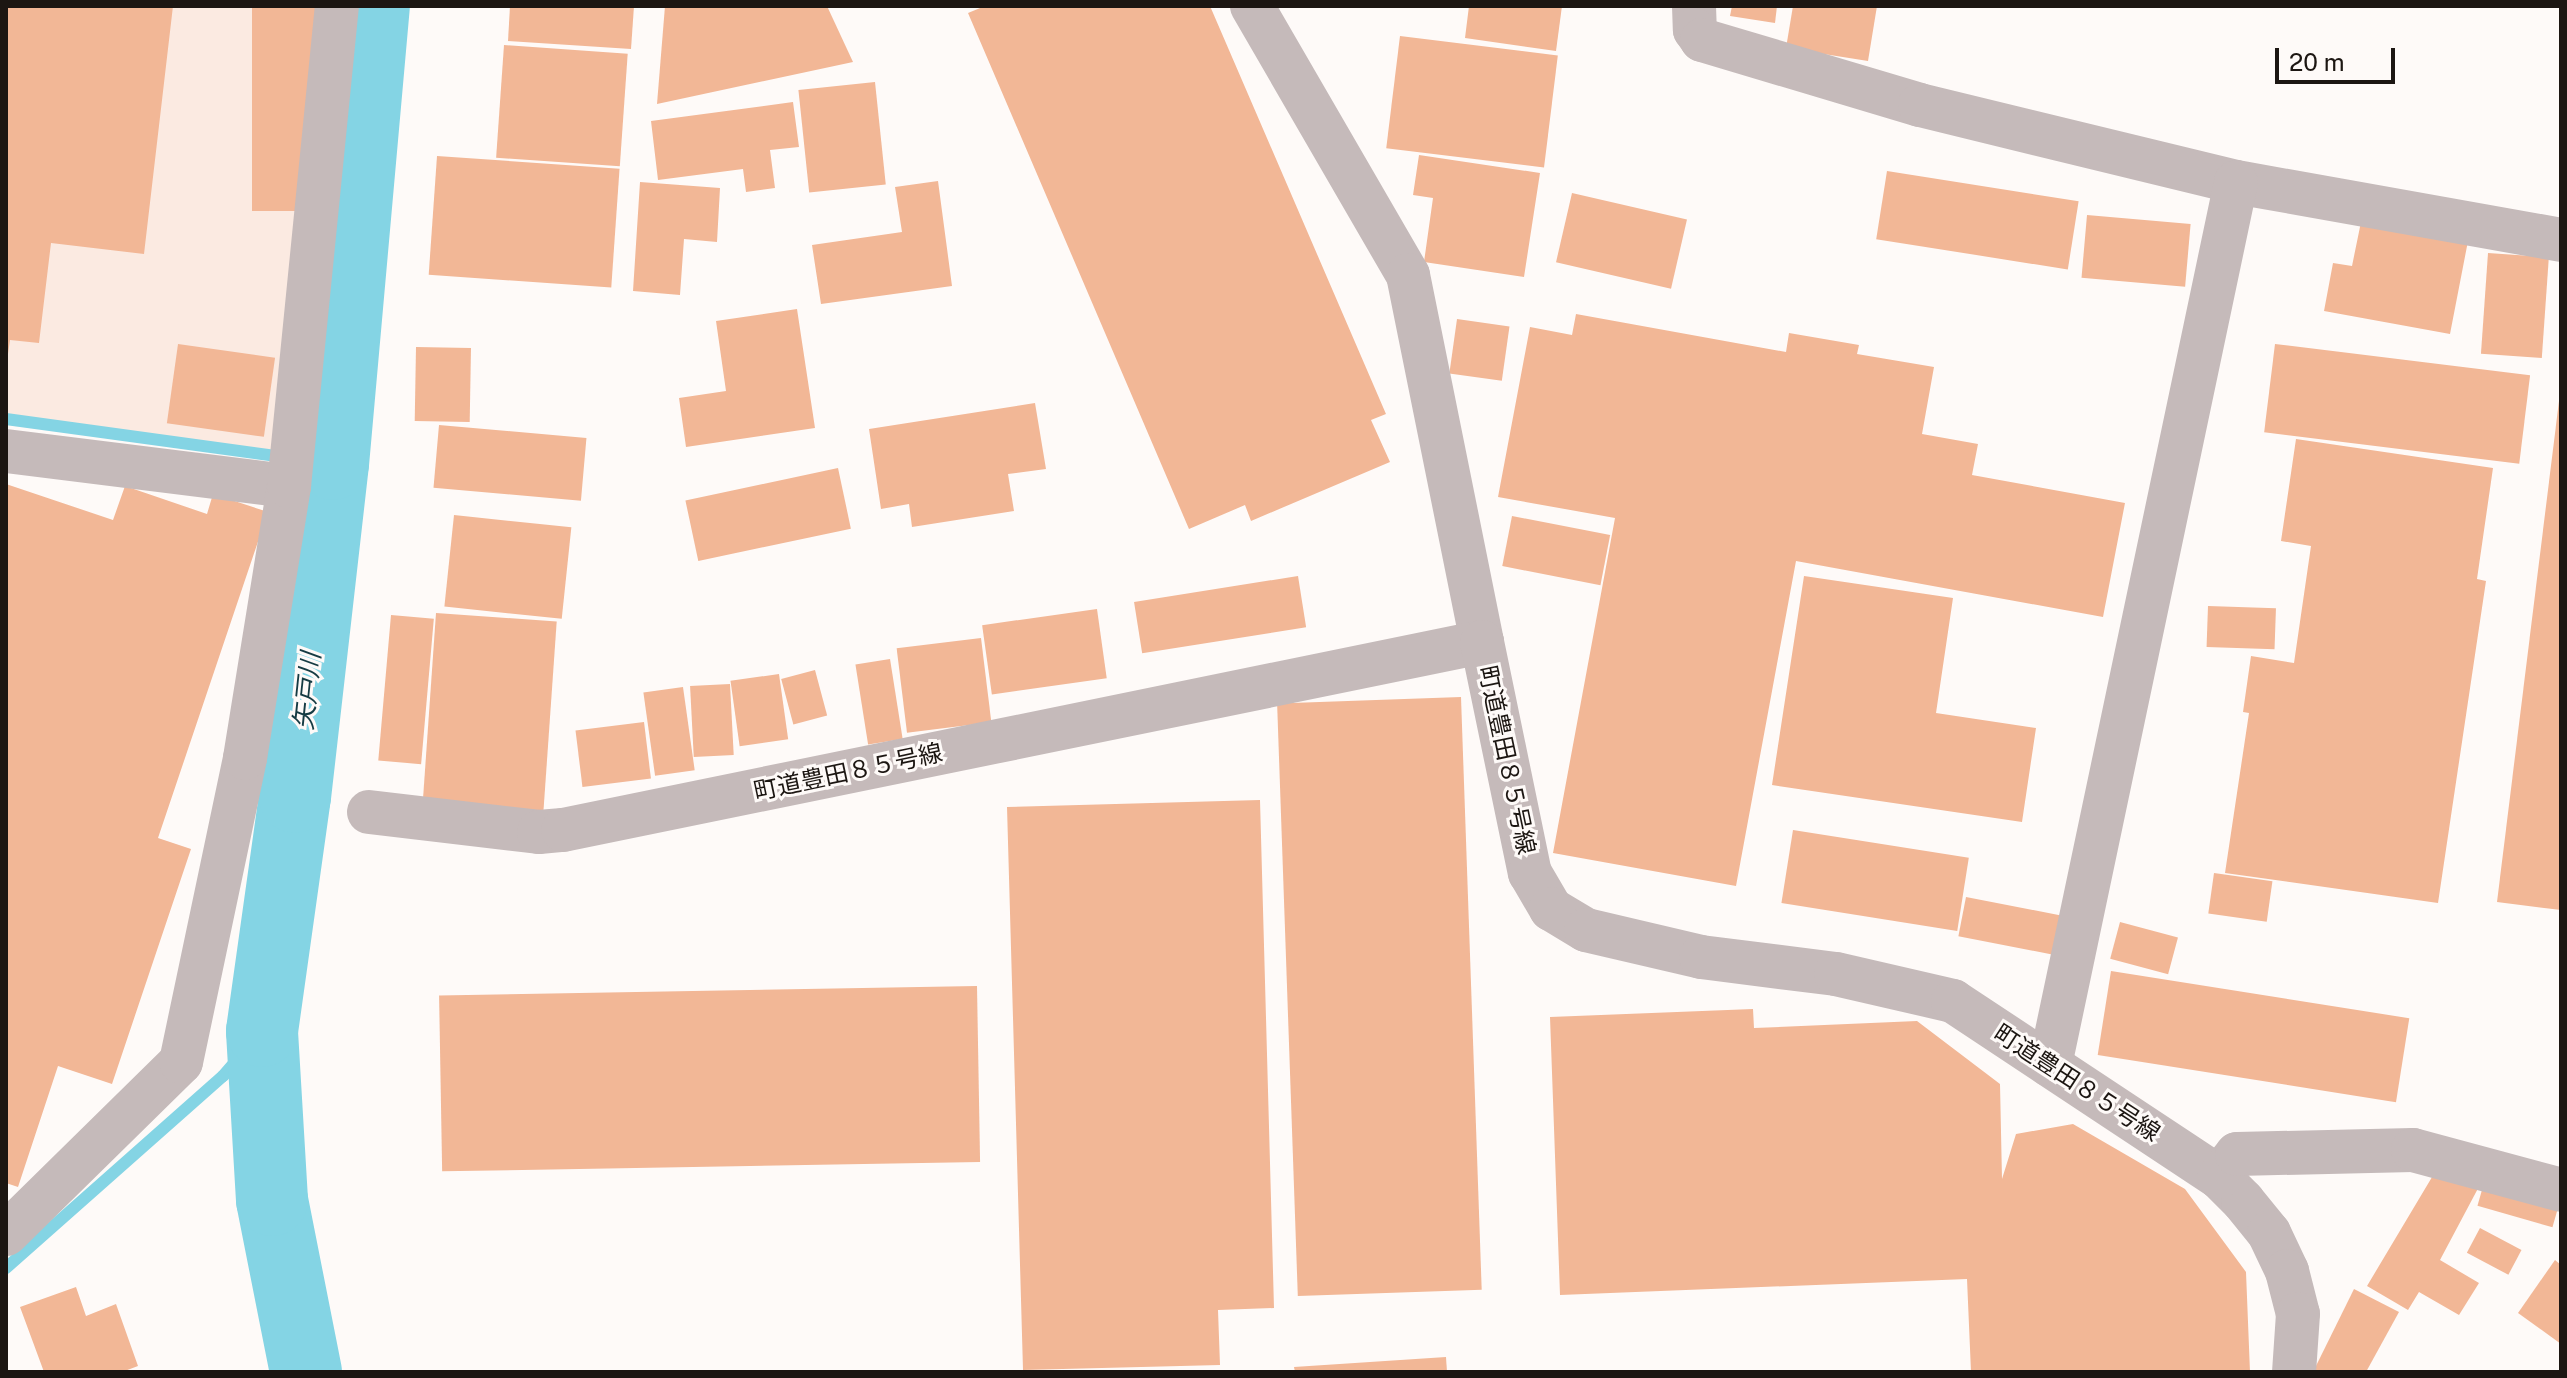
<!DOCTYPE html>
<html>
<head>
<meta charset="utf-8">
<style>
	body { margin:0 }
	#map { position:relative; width:2567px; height:1378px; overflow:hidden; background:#fefaf8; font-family:"Public Sans","Noto Sans JP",sans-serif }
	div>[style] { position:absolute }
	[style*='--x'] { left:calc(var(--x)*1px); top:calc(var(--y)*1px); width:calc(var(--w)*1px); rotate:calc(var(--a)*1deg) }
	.built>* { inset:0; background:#fbeae1 }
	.stream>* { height:12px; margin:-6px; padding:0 6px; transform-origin:6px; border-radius:6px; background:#84d4e4 }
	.river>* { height:72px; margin:-36px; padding:0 36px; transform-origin:36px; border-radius:36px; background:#84d4e4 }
	.building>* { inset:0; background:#f2b796; transform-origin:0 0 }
	.minor>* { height:44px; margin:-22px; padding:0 22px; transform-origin:22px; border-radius:22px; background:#c5baba }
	span { translate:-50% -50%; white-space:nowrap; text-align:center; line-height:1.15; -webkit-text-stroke:6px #fefaf8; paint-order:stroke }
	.street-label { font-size:24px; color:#1c1612 }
	.water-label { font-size:26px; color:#153b43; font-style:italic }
	.frame { position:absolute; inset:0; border:8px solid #1c1612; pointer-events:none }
	.scale { position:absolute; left:2275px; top:48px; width:120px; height:36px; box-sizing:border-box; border:4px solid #1c1612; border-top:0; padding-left:10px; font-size:24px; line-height:28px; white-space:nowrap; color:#1c1612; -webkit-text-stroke:6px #fefaf8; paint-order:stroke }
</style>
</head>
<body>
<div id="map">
	<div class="built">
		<div style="clip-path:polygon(6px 6px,318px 6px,273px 457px,6px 425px)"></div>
	</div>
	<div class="stream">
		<div style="--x:6;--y:419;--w:330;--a:7.8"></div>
		<div style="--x:6;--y:1268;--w:290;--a:-41.5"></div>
		<div style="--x:223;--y:1076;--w:60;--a:-49.1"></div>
	</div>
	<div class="river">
		<div style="--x:306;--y:1372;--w:175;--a:-101.2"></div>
		<div style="--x:272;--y:1200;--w:169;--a:-93.4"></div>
		<div style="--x:262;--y:1031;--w:236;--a:-82"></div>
		<div style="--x:295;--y:797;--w:335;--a:-83.5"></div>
		<div style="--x:333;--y:464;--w:460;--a:-84.9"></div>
	</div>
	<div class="building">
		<div style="clip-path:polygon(6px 6px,173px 6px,144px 254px,51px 243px,39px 343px,10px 340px,8px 354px)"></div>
		<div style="left:252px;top:6px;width:64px;height:205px"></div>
		<div style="clip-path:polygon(510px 6px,634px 6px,631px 49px,508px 41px)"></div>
		<div style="clip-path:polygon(665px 6px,827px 6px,853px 62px,657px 104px)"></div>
		<div style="clip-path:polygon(985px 6px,1210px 6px,1386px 414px,1371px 420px,1390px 462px,1251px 521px,1245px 505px,1189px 529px,968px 13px)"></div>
		<div style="clip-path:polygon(1469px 6px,1562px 6px,1556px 51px,1465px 38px)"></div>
		<div style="clip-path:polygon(1732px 6px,1777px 6px,1775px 23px,1730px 16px)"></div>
		<div style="clip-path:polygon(1793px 6px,1877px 6px,1868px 61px,1786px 48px)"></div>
		<div style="left:1400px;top:36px;width:159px;height:113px;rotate:7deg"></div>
		<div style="left:504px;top:45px;width:124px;height:113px;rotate:4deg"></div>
		<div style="left:875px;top:82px;width:103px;height:77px;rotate:84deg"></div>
		<div style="clip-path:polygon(793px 102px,799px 147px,770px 150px,775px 188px,746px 192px,743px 169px,658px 180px,651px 121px)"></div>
		<div style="clip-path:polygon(1419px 155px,1540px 173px,1524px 277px,1424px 262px,1433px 198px,1413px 195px)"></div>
		<div style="left:437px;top:156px;width:183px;height:119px;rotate:4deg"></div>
		<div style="left:1887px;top:171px;width:194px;height:69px;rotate:9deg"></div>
		<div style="clip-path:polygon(938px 181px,952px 286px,821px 304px,812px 245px,902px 232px,895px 187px)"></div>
		<div style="clip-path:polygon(640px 182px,720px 188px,717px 242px,684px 239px,680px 295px,633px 291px)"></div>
		<div style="left:1572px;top:193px;width:118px;height:71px;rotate:13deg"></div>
		<div style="left:2087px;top:215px;width:104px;height:63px;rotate:5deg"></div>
		<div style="clip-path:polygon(2361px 222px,2468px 241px,2450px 334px,2324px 311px,2333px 263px,2352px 266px)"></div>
		<div style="left:2488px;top:253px;width:61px;height:101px;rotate:4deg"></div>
		<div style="clip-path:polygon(797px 309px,815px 428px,686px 447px,679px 398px,726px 391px,716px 321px)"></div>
		<div style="clip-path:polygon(1576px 314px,1786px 352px,1789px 333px,1859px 345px,1857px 354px,1934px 367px,1922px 434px,1978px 444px,1972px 475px,2125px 503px,2103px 617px,1796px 561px,1736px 886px,1553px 853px,1615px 518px,1498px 497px,1530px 327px,1572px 335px)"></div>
		<div style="left:1457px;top:319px;width:53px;height:55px;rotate:8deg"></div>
		<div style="left:178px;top:344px;width:98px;height:80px;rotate:8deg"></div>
		<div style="left:2275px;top:344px;width:257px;height:89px;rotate:7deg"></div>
		<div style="left:416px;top:347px;width:55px;height:74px;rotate:1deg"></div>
		<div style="clip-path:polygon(2559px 401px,2561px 401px,2561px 910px,2497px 902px)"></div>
		<div style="clip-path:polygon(1035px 403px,1046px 469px,1008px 474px,1014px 511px,912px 527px,909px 504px,881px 509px,869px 429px)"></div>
		<div style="left:439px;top:425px;width:148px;height:63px;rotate:5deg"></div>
		<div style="clip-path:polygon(2296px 439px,2493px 468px,2477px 579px,2486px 581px,2438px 903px,2225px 873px,2249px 713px,2243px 712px,2251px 656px,2294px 663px,2311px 546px,2281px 541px)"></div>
		<div style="left:838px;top:468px;width:62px;height:156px;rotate:78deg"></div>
		<div style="clip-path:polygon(6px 484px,113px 520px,125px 486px,207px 514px,213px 494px,268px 512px,158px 838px,191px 849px,112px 1084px,58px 1066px,18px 1187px,6px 1183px)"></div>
		<div style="left:454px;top:515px;width:118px;height:92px;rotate:6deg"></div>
		<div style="left:1512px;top:516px;width:100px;height:51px;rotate:11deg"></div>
		<div style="left:1298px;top:576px;width:52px;height:166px;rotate:81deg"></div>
		<div style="clip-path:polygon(1804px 576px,1953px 598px,1936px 713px,2036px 728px,2022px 822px,1772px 785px)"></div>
		<div style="left:2208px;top:606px;width:68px;height:41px;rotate:2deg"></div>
		<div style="left:1097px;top:609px;width:70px;height:116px;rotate:82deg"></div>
		<div style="left:436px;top:613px;width:121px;height:193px;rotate:4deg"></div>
		<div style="left:391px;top:615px;width:43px;height:146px;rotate:5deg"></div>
		<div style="left:981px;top:638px;width:85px;height:85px;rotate:83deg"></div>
		<div style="left:890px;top:659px;width:81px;height:35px;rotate:81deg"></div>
		<div style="left:815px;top:670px;width:47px;height:35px;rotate:75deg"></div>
		<div style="left:779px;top:674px;width:66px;height:49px;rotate:82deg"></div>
		<div style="left:730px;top:684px;width:71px;height:40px;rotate:87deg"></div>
		<div style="left:683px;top:687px;width:84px;height:40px;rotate:82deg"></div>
		<div style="left:1461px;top:697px;width:593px;height:184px;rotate:88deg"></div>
		<div style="left:644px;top:722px;width:57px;height:69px;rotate:83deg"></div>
		<div style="clip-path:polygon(1260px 800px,1274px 1308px,1218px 1310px,1220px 1365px,1023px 1370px,1007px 807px)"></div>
		<div style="left:1793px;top:830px;width:178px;height:74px;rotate:9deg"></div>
		<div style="left:2214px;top:873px;width:59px;height:41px;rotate:8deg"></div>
		<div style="left:1966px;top:897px;width:102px;height:40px;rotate:11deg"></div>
		<div style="left:2120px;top:922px;width:60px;height:38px;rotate:15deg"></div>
		<div style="left:2111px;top:971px;width:302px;height:85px;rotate:9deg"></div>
		<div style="left:977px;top:986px;width:176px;height:538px;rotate:89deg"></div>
		<div style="clip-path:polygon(1753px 1009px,1754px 1028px,1917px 1021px,2000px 1084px,2002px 1179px,2016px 1134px,2073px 1124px,2185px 1189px,2246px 1272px,2250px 1372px,1971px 1372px,1967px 1279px,1560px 1295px,1550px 1017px)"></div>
		<div style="clip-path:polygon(2444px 1157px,2483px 1179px,2440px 1260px,2479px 1283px,2459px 1315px,2419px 1292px,2408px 1310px,2367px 1286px)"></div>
		<div style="left:2486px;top:1176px;width:78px;height:31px;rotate:16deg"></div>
		<div style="left:2480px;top:1228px;width:47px;height:28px;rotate:28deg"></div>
		<div style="clip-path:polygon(2555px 1260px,2561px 1265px,2561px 1344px,2518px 1313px)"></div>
		<div style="clip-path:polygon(76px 1287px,86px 1316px,116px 1304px,138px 1366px,122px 1372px,44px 1372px,20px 1307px)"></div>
		<div style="clip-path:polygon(2354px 1289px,2399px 1312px,2366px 1372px,2313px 1372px)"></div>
		<div style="clip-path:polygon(1446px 1357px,1447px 1372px,1295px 1372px,1294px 1367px)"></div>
	</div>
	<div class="minor">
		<div style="--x:1252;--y:6;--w:311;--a:59.9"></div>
		<div style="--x:1408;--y:275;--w:374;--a:78.6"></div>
		<div style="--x:1694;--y:6;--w:24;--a:88"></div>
		<div style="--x:1695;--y:30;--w:12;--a:55"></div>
		<div style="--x:1702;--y:40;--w:227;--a:16.6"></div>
		<div style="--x:1920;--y:105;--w:325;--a:13.7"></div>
		<div style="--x:2236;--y:182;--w:330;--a:10.1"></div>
		<div style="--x:6;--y:451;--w:285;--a:7.1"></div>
		<div style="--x:369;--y:812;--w:171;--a:6.7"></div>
		<div style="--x:539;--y:832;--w:24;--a:-5"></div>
		<div style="--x:563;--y:830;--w:938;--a:-11.56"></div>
		<div style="--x:1482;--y:642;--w:236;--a:78.3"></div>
		<div style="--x:1530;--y:873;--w:42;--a:59.7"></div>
		<div style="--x:1551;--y:909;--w:41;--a:31"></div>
		<div style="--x:1586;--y:930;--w:118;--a:13.2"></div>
		<div style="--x:1701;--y:957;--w:136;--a:7.2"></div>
		<div style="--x:1836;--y:974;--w:120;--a:13"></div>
		<div style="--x:1953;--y:1001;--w:319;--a:33.5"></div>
		<div style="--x:2219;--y:1177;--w:34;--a:45"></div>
		<div style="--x:2243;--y:1201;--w:41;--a:50.9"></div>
		<div style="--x:2269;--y:1233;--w:42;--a:64.7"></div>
		<div style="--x:2287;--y:1271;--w:44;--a:75.7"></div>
		<div style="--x:2298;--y:1314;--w:58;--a:93.9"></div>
		<div style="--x:2050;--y:1065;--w:902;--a:-78.1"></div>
		<div style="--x:2219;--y:1177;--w:29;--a:-52"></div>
		<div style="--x:2237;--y:1154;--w:176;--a:-1.3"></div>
		<div style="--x:2413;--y:1150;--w:153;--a:15.1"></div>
		<div style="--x:6;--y:1234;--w:245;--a:-44.5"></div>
		<div style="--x:181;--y:1062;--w:311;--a:-78.1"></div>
		<div style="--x:245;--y:758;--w:276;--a:-80.8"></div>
		<div style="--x:289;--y:486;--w:482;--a:-84.3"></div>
	</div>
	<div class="street-label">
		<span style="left:1507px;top:760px;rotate:78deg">町道豊田８５号線</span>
		<span style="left:848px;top:772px;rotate:-12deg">町道豊田８５号線</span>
		<span style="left:2077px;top:1083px;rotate:33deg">町道豊田８５号線</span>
	</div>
	<div class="water-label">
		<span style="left:307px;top:691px;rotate:-84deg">矢戸川</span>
	</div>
	<div class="frame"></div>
	<div class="scale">20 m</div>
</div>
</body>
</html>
